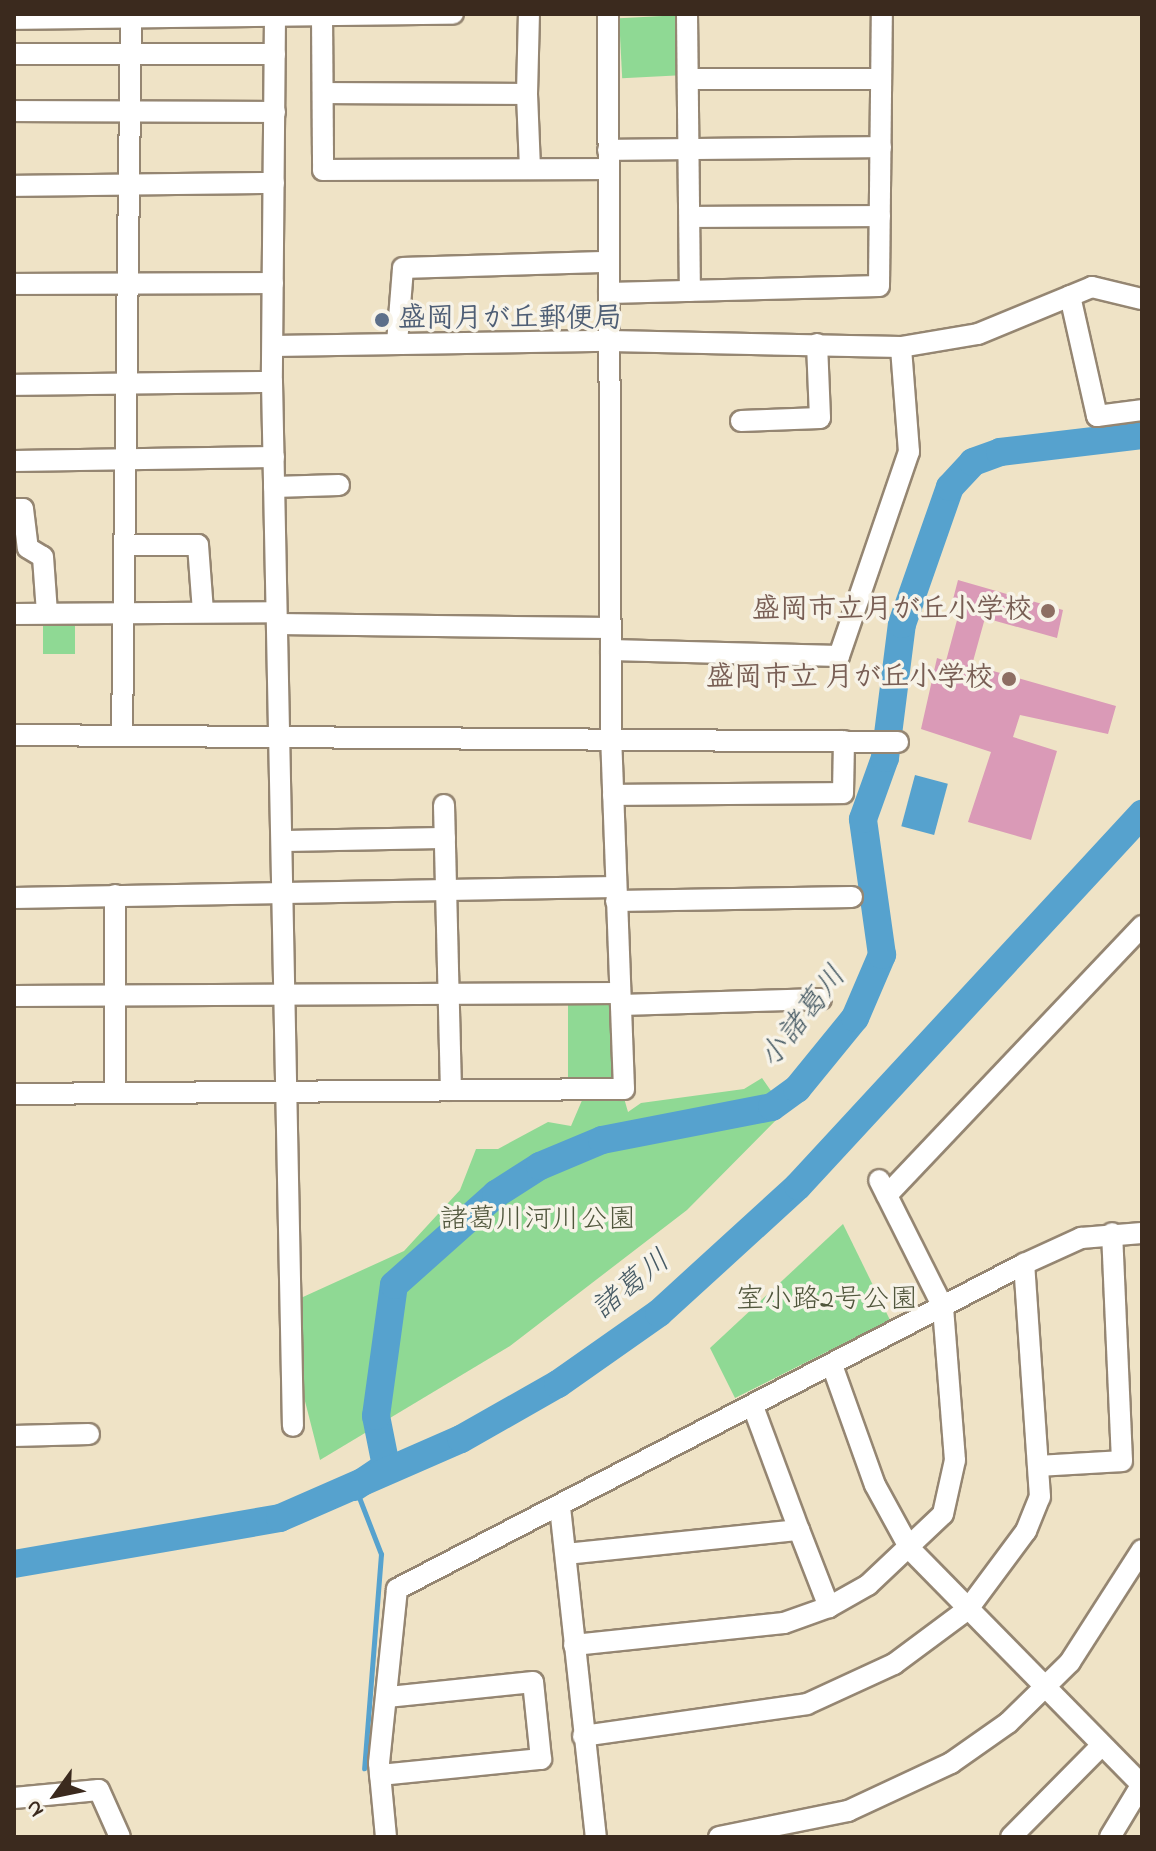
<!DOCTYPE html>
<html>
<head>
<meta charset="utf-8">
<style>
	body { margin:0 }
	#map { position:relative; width:1156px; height:1851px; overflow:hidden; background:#efe3c6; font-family:"Indie Flower","Klee One",sans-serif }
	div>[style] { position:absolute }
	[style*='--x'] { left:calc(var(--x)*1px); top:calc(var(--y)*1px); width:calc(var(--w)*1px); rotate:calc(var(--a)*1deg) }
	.green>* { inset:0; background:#8fd994; transform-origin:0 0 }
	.water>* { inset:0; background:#56a2ce; transform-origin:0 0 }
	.stream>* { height:5px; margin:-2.5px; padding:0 2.5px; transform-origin:2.5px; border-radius:2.5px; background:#56a2ce }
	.river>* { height:28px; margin:-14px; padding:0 14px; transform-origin:14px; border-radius:14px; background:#56a2ce }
	.building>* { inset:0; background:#da9ab7 }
	.roads { filter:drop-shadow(2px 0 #958672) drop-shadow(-2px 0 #958672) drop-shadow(0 2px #958672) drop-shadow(0 -2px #958672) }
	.minor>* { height:20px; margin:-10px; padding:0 10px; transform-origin:10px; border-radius:10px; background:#fff }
	.dots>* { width:22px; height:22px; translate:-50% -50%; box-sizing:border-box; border:4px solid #f7f3e8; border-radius:50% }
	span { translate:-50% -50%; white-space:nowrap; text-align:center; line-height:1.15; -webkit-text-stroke:7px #f7f3e8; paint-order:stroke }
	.service-label { font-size:28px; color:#4e5e75; font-weight:700 }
	.left { translate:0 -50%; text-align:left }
	.education-label { font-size:28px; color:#785e54; font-weight:700 }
	.right { translate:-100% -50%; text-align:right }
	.park-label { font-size:28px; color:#50563c }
	.water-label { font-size:30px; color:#465a64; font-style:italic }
	.frame { position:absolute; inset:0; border:16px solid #3b2a1e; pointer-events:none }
	.north { position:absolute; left:16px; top:1755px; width:80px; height:80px; -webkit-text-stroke:6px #f7f3e8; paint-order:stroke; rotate:237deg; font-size:22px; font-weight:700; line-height:32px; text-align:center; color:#3b2a1e }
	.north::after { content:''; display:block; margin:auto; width:28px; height:36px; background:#3b2a1e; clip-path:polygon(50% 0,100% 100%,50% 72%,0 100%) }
</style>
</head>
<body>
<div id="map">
	<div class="green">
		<div style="left:682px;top:15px;width:60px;height:63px;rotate:87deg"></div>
		<div style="left:75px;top:617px;width:37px;height:32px;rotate:90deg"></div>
		<div style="left:568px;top:1000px;width:45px;height:83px"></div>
		<div style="clip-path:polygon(762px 1078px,785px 1111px,687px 1210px,510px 1346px,320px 1460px,281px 1307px,404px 1251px,460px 1190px,476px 1149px,498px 1149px,548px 1122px,571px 1126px,583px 1098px,624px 1098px,628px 1112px,641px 1103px,744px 1089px)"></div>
		<div style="clip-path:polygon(843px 1224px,890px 1320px,735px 1398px,710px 1348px)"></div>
	</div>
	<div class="water">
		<div style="left:915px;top:775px;width:34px;height:53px;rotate:15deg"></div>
	</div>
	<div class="stream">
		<div style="--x:355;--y:1487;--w:72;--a:68.8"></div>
		<div style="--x:381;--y:1554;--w:215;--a:94.5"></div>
	</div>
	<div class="river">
		<div style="--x:355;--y:1487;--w:37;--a:-34"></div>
		<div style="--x:386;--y:1466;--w:51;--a:-101.3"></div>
		<div style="--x:376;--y:1416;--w:132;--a:-82.2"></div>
		<div style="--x:394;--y:1285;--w:137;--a:-41.7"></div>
		<div style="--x:496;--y:1194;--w:52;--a:-32.5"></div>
		<div style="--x:540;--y:1166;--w:67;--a:-22.8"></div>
		<div style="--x:602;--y:1140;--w:173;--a:-11"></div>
		<div style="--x:772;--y:1107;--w:31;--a:-36"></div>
		<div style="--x:797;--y:1089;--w:92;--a:-50.8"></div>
		<div style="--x:855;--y:1018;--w:69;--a:-66.8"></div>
		<div style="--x:882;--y:955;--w:137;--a:-98"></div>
		<div style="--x:863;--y:819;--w:65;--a:-70.2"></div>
		<div style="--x:885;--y:758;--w:135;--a:-82.8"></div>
		<div style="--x:902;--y:624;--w:145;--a:-70.7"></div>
		<div style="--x:950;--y:487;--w:34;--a:-47"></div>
		<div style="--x:973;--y:462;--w:29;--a:-20"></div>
		<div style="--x:1000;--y:452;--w:143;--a:-6.8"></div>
		<div style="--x:14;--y:1564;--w:270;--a:-9.8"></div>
		<div style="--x:280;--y:1518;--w:197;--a:-23.6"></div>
		<div style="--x:461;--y:1439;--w:112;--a:-29.6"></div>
		<div style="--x:558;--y:1384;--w:123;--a:-35.1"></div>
		<div style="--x:659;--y:1313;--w:188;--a:-42.4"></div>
		<div style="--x:798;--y:1186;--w:507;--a:-47.24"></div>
	</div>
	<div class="building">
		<div style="clip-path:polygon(958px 580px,1063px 610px,1057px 638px,985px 618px,972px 665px,1116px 706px,1108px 734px,1020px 715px,1013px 737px,1057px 751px,1031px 840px,968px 822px,991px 752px,921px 729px,937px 658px,946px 661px,960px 609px,951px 607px)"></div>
	</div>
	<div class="roads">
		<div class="minor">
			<div style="--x:322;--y:14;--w:156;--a:89.6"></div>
			<div style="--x:323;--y:170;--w:286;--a:-0.2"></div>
			<div style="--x:687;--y:14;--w:277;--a:89.4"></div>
			<div style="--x:275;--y:16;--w:366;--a:90.5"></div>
			<div style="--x:272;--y:382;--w:1044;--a:88.85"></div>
			<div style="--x:14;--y:19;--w:439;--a:-0.7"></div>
			<div style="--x:14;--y:54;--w:261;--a:0"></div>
			<div style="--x:689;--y:79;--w:192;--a:0"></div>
			<div style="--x:323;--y:93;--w:204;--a:0.3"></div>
			<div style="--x:527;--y:94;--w:80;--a:-88.6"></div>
			<div style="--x:527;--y:94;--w:75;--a:87.7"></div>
			<div style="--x:14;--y:111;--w:261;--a:0.2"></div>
			<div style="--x:608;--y:150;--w:273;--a:-0.6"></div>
			<div style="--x:14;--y:186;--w:260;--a:-0.7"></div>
			<div style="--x:690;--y:217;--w:190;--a:-0.3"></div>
			<div style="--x:14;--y:284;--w:259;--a:-0.2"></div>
			<div style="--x:609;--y:293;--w:270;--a:-1.5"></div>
			<div style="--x:879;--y:286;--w:272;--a:-89.4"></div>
			<div style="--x:1070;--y:296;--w:123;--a:77.3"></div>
			<div style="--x:1097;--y:416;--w:45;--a:-7.6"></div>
			<div style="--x:397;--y:343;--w:75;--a:-85.4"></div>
			<div style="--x:403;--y:268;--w:206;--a:-1.7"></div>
			<div style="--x:273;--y:346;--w:337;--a:-0.9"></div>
			<div style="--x:610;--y:341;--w:291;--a:1.2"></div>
			<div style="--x:901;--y:347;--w:78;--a:-9.6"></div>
			<div style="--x:978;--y:334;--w:123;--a:-22.4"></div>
			<div style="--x:1092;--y:287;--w:51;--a:13.5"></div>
			<div style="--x:14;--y:385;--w:258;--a:-0.7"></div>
			<div style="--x:741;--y:421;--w:79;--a:-2.2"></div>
			<div style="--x:820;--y:418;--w:74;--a:-92.3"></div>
			<div style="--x:14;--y:461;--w:260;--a:-0.9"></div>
			<div style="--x:274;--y:487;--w:65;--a:-1.8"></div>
			<div style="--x:14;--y:509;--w:9;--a:0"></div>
			<div style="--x:23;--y:509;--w:39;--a:83"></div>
			<div style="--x:28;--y:548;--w:17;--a:31"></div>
			<div style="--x:43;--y:557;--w:56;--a:85.9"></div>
			<div style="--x:124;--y:545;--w:74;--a:0"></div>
			<div style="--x:198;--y:545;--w:67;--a:85.7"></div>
			<div style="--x:14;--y:614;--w:262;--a:-0.4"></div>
			<div style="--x:277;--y:624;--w:334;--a:0.7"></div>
			<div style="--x:611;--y:650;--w:228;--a:1.5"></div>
			<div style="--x:839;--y:656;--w:216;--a:-71.1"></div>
			<div style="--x:909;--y:452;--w:105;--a:-94.4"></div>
			<div style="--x:14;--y:735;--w:884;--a:0.45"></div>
			<div style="--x:122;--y:735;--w:721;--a:-89.28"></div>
			<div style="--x:613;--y:795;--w:230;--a:-0.5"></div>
			<div style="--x:843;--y:793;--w:52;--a:-88.9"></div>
			<div style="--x:444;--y:805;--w:285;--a:88.6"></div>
			<div style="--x:282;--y:841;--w:163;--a:-1.1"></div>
			<div style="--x:14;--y:898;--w:602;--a:-1.05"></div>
			<div style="--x:616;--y:901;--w:236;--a:-1"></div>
			<div style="--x:14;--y:996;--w:606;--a:-0.28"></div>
			<div style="--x:621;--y:1005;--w:200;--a:-1.7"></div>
			<div style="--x:115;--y:1091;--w:196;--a:-90"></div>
			<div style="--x:14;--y:1094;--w:610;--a:-0.47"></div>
			<div style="--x:624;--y:1089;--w:353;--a:-92.1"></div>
			<div style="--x:611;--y:736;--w:722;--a:-90.24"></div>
			<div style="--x:887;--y:1195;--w:371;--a:-46.5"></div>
			<div style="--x:832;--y:1365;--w:127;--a:70.3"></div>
			<div style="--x:875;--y:1485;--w:73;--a:61.3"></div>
			<div style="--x:910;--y:1549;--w:331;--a:45.5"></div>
			<div style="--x:14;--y:1436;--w:75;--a:-1.5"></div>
			<div style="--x:1039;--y:1466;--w:83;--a:-3.4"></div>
			<div style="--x:1122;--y:1461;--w:228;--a:-92.5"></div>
			<div style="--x:560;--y:1507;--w:332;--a:83.8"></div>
			<div style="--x:799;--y:1530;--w:83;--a:68.7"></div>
			<div style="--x:566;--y:1554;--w:234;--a:-5.9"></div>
			<div style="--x:799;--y:1530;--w:132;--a:-110.4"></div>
			<div style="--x:574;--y:1645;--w:211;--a:-6"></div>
			<div style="--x:784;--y:1623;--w:48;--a:-19.6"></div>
			<div style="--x:829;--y:1607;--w:45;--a:-29.4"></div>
			<div style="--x:868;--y:1585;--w:103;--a:-43.4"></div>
			<div style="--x:943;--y:1514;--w:55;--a:-77.5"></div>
			<div style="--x:955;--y:1460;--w:153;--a:-94.5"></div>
			<div style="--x:943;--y:1307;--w:142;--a:-116.7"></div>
			<div style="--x:583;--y:1736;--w:226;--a:-8.1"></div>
			<div style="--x:807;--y:1704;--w:96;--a:-24.7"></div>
			<div style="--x:894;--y:1664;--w:92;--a:-36.6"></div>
			<div style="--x:968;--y:1609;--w:97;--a:-53.4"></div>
			<div style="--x:1026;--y:1531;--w:37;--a:-68"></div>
			<div style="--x:1040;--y:1497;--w:234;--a:-93.9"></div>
			<div style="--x:380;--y:1775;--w:162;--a:-5.7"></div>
			<div style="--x:541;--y:1759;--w:77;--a:-95.9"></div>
			<div style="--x:533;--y:1682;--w:147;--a:174.1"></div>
			<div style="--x:14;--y:1798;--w:85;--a:-5.4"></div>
			<div style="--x:99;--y:1790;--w:51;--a:65.9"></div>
			<div style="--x:386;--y:1837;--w:74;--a:-95.4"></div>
			<div style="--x:379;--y:1763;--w:175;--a:-84.1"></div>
			<div style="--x:397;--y:1589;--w:706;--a:-27.4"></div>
			<div style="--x:1024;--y:1264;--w:63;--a:-24.5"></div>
			<div style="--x:1081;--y:1238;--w:61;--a:-4.7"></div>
			<div style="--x:719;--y:1837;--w:132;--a:-11.4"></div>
			<div style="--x:848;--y:1811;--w:114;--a:-25"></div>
			<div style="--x:951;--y:1763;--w:70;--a:-35.1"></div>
			<div style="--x:1008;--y:1723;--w:87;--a:-44.5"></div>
			<div style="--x:1070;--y:1662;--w:133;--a:-57.3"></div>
			<div style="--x:1011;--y:1837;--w:129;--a:-45.3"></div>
			<div style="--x:1110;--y:1837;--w:62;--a:-58.9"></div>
		</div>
	</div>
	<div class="dots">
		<div style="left:382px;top:320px;background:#5c6f8a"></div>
		<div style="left:1048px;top:611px;background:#8d6e63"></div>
		<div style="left:1009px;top:679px;background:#8d6e63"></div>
	</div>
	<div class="service-label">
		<span class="left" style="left:398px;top:320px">盛岡月が丘郵便局</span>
	</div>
	<div class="education-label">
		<span class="right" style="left:1032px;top:611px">盛岡市立月が丘小学校</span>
		<span class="right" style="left:993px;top:679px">盛岡市立 月が丘小学校</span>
	</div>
	<div class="park-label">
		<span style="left:538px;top:1221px">諸葛川河川公園</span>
		<span style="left:827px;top:1301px">室小路2号公園</span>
	</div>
	<div class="water-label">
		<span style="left:804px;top:1018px;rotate:-52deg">小諸葛川</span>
		<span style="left:632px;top:1286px;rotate:-39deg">諸葛川</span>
	</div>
	<div class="frame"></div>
	<div class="north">N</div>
</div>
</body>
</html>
